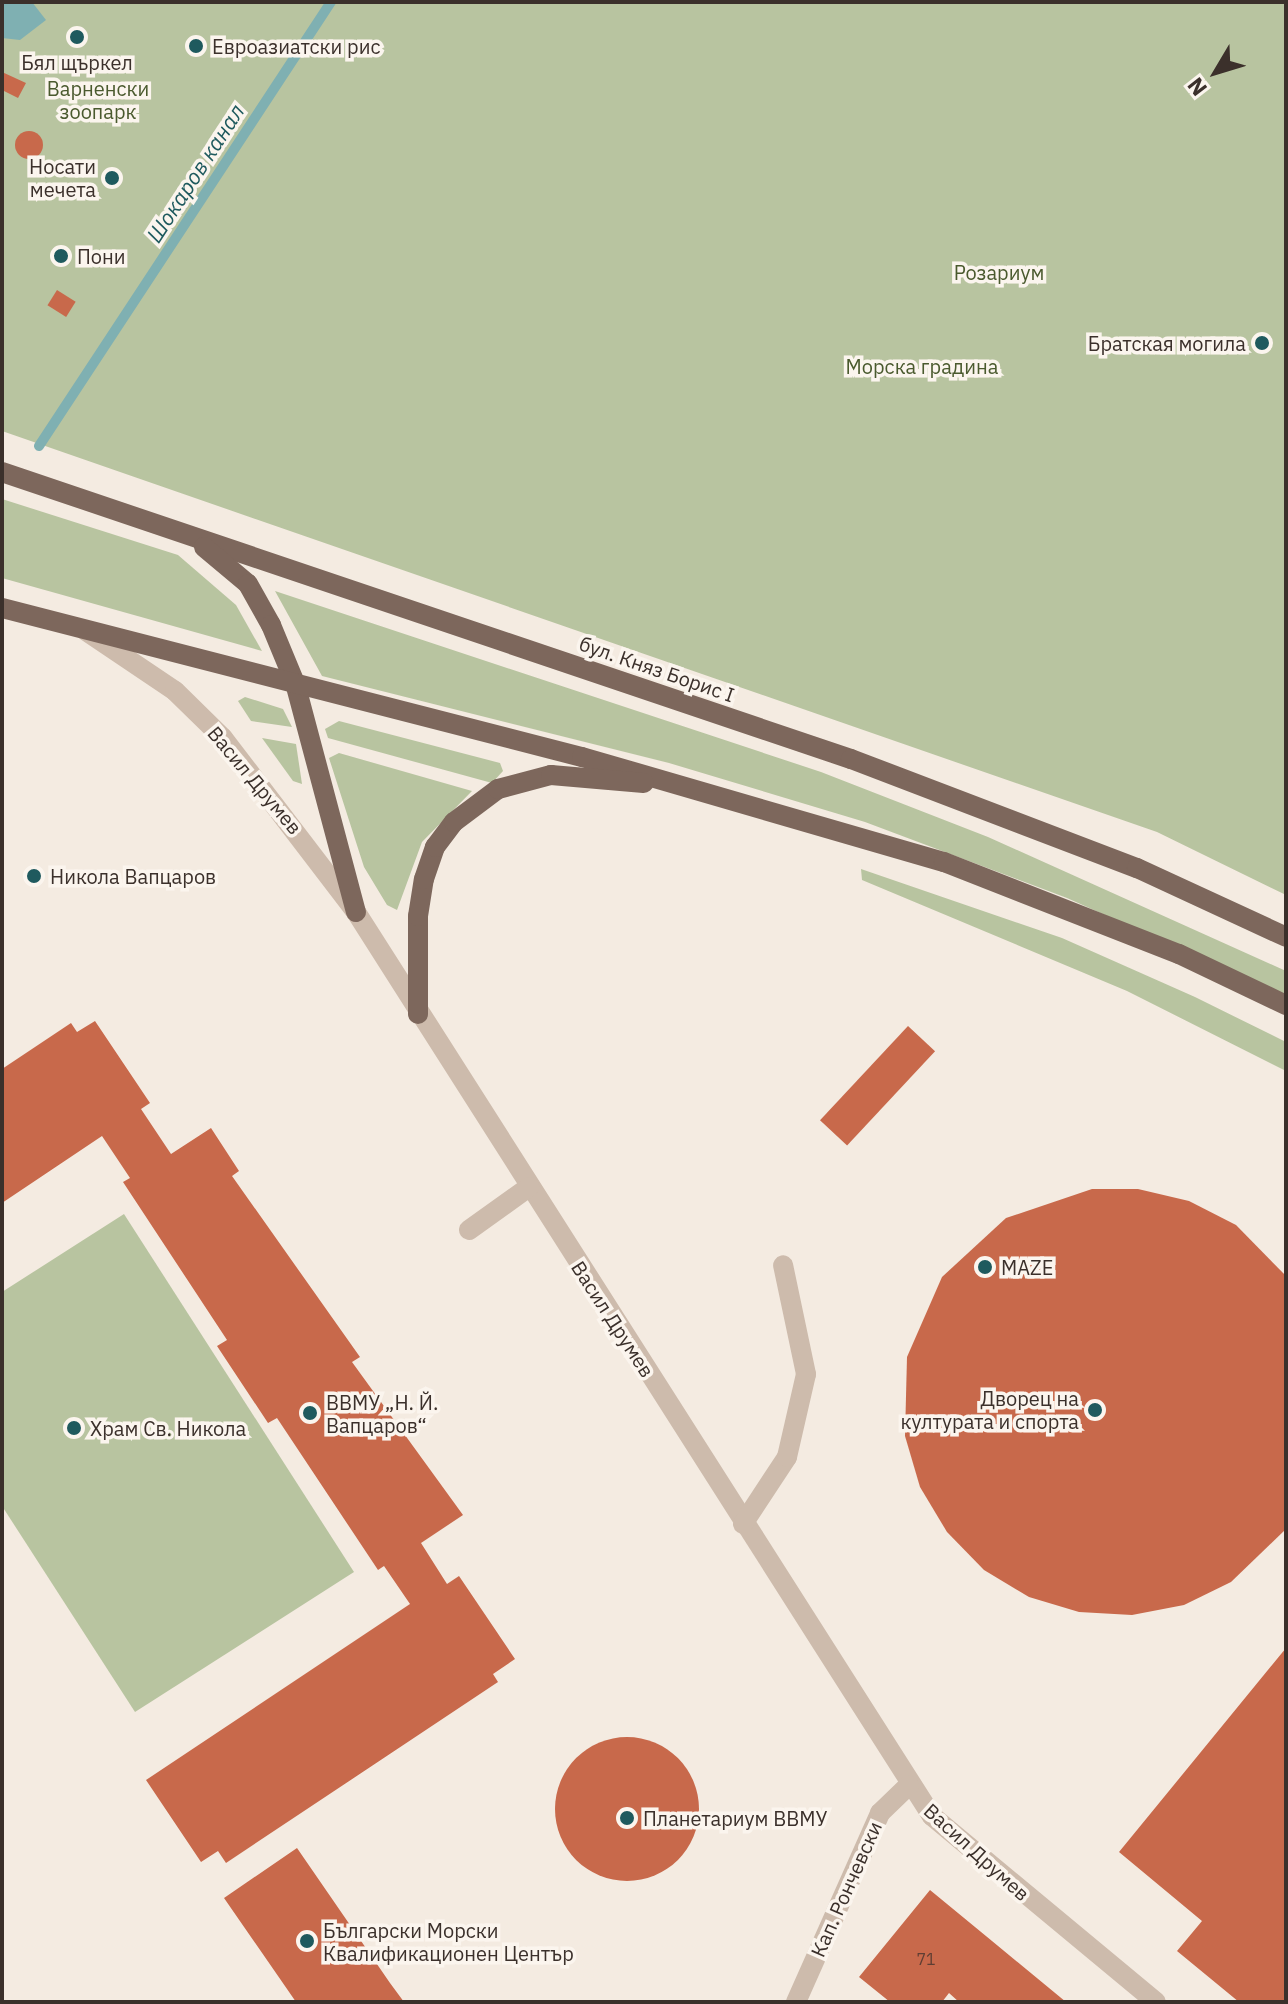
<!DOCTYPE html>
<html>
<head>
<meta charset="utf-8">
<style>
	body { margin:0 }
	#map { position:relative; width:1288px; height:2004px; overflow:hidden; background:#f4ebe1; font-family:"IBM Plex Sans",sans-serif }
	div>[style] { position:absolute }
	[style*='--x'] { left:calc(var(--x)*1px); top:calc(var(--y)*1px); width:calc(var(--w)*1px); rotate:calc(var(--a)*1deg) }
	.green>* { inset:0; background:#b8c4a0 }
	.water>* { inset:0; background:#7fb0b2 }
	.stream>* { height:10px; margin:-5px; padding:0 5px; transform-origin:5px; border-radius:5px; background:#7fb0b2 }
	.building>* { inset:0; background:#c8694b; transform-origin:0 0 }
	.round { border-radius:50% }
	.minor>* { height:20px; margin:-10px; padding:0 10px; transform-origin:10px; border-radius:10px; background:#cdbbac }
	.major>* { height:20px; margin:-10px; padding:0 10px; transform-origin:10px; border-radius:10px; background:#7d675c }
	.dots>* { width:22px; height:22px; translate:-50% -50%; box-sizing:border-box; border:4px solid #fbf5ee; border-radius:50% }
	span { translate:-50% -50%; white-space:nowrap; text-align:center; line-height:1.15; -webkit-text-stroke:7px #fbf5ee; paint-order:stroke }
	.number-label { font-size:16px; color:#5e3e33 }
	.number-label span { -webkit-text-stroke-width:0 }
	.poi-label { font-size:20px; color:#3b302b }
	.left { translate:0 -50%; text-align:left }
	.right { translate:-100% -50%; text-align:right }
	.park-label { font-size:20px; color:#4a5a2e }
	.street-label { font-size:20px; color:#3b302b }
	.water-label { font-size:22px; color:#1f5a5e; font-style:italic }
	.frame { position:absolute; inset:0; border:4px solid #3b302b; pointer-events:none }
	.north { position:absolute; left:1176px; top:32px; width:80px; height:80px; -webkit-text-stroke:6px #fbf5ee; paint-order:stroke; rotate:232deg; font-size:22px; font-weight:700; line-height:32px; text-align:center; color:#3b302b }
	.north::after { content:''; display:block; margin:auto; width:28px; height:36px; background:#3b302b; clip-path:polygon(50% 0,100% 100%,50% 72%,0 100%) }
</style>
</head>
<body>
<div id="map">
	<div class="green">
		<div style="clip-path:polygon(2px 2px,1286px 2px,1286px 895px,1157px 832px,2px 431px)"></div>
		<div style="clip-path:polygon(2px 499px,178px 555px,236px 605px,262px 651px,2px 578px)"></div>
		<div style="clip-path:polygon(275px 591px,821px 772px,988px 837px,1286px 971px,1286px 996px,1067px 898px,865px 822px,669px 763px,322px 676px)"></div>
		<div style="clip-path:polygon(245px 697px,283px 709px,292px 727px,251px 721px,238px 701px)"></div>
		<div style="clip-path:polygon(339px 721px,500px 763px,503px 771px,492px 783px,328px 738px,325px 729px)"></div>
		<div style="clip-path:polygon(262px 738px,296px 744px,302px 784px,293px 781px)"></div>
		<div style="clip-path:polygon(339px 753px,472px 791px,422px 842px,397px 910px,387px 905px,364px 867px,329px 758px)"></div>
		<div style="clip-path:polygon(861px 869px,1062px 938px,1195px 997px,1286px 1042px,1286px 1071px,1127px 991px,862px 880px)"></div>
		<div style="clip-path:polygon(124px 1214px,354px 1572px,135px 1712px,2px 1506px,2px 1292px)"></div>
	</div>
	<div class="water">
		<div style="clip-path:polygon(2px 2px,32px 2px,46px 20px,20px 40px,2px 38px)"></div>
	</div>
	<div class="stream">
		<div style="--x:39;--y:446;--w:531;--a:-56.67"></div>
	</div>
	<div class="building">
		<div style="clip-path:polygon(2px 72px,26px 83px,18px 98px,2px 90px)"></div>
		<div class="round" style="left:15px;top:131px;width:28px;height:28px"></div>
		<div style="left:57px;top:290px;width:22px;height:18px;rotate:32deg"></div>
		<div style="clip-path:polygon(95px 1021px,150px 1103px,141px 1109px,171px 1154px,211px 1128px,239px 1171px,232px 1176px,360px 1357px,352px 1362px,463px 1515px,421px 1543px,447px 1584px,459px 1576px,515px 1659px,493px 1674px,498px 1682px,226px 1863px,218px 1851px,201px 1862px,146px 1780px,410px 1604px,384px 1566px,378px 1570px,277px 1418px,268px 1423px,217px 1346px,227px 1340px,123px 1182px,130px 1178px,102px 1136px,2px 1203px,2px 1069px,71px 1023px,77px 1032px)"></div>
		<div style="left:908px;top:1026px;width:37px;height:129px;rotate:43deg"></div>
		<div style="clip-path:polygon(1092px 1189px,1138px 1189px,1189px 1201px,1236px 1225px,1286px 1276px,1286px 1529px,1231px 1582px,1184px 1605px,1132px 1615px,1079px 1612px,1029px 1597px,984px 1570px,947px 1532px,920px 1487px,905px 1436px,907px 1357px,942px 1277px,1006px 1218px)"></div>
		<div style="clip-path:polygon(1286px 1648px,1286px 2002px,1239px 2002px,1177px 1951px,1202px 1921px,1119px 1852px)"></div>
		<div class="round" style="left:555px;top:1737px;width:144px;height:144px"></div>
		<div style="clip-path:polygon(297px 1848px,390px 1983px,404px 2002px,296px 2002px,224px 1898px)"></div>
		<div style="clip-path:polygon(930px 1890px,992px 1941px,1066px 2002px,959px 2002px,949px 1993px,942px 2002px,890px 2002px,859px 1977px)"></div>
	</div>
	<div class="minor">
		<div style="--x:86;--y:631;--w:107;--a:34"></div>
		<div style="--x:175;--y:691;--w:67;--a:44.4"></div>
		<div style="--x:223;--y:738;--w:219;--a:52.6"></div>
		<div style="--x:356;--y:912;--w:1072;--a:57.5"></div>
		<div style="--x:932;--y:1816;--w:291;--a:39.7"></div>
		<div style="--x:469;--y:1230;--w:74;--a:-35.6"></div>
		<div style="--x:743;--y:1524;--w:80;--a:-56.7"></div>
		<div style="--x:787;--y:1457;--w:85;--a:-77.1"></div>
		<div style="--x:806;--y:1374;--w:111;--a:-101.9"></div>
		<div style="--x:796;--y:2002;--w:207;--a:-66"></div>
		<div style="--x:880;--y:1813;--w:40;--a:-44"></div>
	</div>
	<div class="major">
		<div style="--x:2;--y:472;--w:896;--a:18.68"></div>
		<div style="--x:851;--y:759;--w:306;--a:20.9"></div>
		<div style="--x:1137;--y:868;--w:164;--a:24.8"></div>
		<div style="--x:204;--y:547;--w:57;--a:40.1"></div>
		<div style="--x:248;--y:584;--w:47;--a:60.7"></div>
		<div style="--x:271;--y:625;--w:63;--a:67.5"></div>
		<div style="--x:295;--y:683;--w:237;--a:75.1"></div>
		<div style="--x:2;--y:608;--w:599;--a:14.41"></div>
		<div style="--x:582;--y:757;--w:377;--a:16.2"></div>
		<div style="--x:944;--y:862;--w:252;--a:21.4"></div>
		<div style="--x:1179;--y:954;--w:119;--a:25.5"></div>
		<div style="--x:418;--y:1014;--w:98;--a:-90"></div>
		<div style="--x:418;--y:916;--w:37;--a:-81"></div>
		<div style="--x:424;--y:879;--w:34;--a:-71"></div>
		<div style="--x:435;--y:847;--w:31;--a:-53"></div>
		<div style="--x:454;--y:822;--w:55;--a:-36.9"></div>
		<div style="--x:498;--y:789;--w:55;--a:-14.8"></div>
		<div style="--x:551;--y:775;--w:93;--a:4.9"></div>
	</div>
	<div class="dots">
		<div style="left:77px;top:37px;background:#1f5a5e"></div>
		<div style="left:196px;top:46px;background:#1f5a5e"></div>
		<div style="left:112px;top:178px;background:#1f5a5e"></div>
		<div style="left:61px;top:256px;background:#1f5a5e"></div>
		<div style="left:1262px;top:343px;background:#1f5a5e"></div>
		<div style="left:34px;top:876px;background:#1f5a5e"></div>
		<div style="left:985px;top:1267px;background:#1f5a5e"></div>
		<div style="left:1095px;top:1410px;background:#1f5a5e"></div>
		<div style="left:310px;top:1413px;background:#1f5a5e"></div>
		<div style="left:74px;top:1428px;background:#1f5a5e"></div>
		<div style="left:627px;top:1818px;background:#1f5a5e"></div>
		<div style="left:307px;top:1941px;background:#1f5a5e"></div>
	</div>
	<div class="number-label">
		<span style="left:926px;top:1959px">71</span>
	</div>
	<div class="poi-label">
		<span class="left" style="left:212px;top:46px">Евроазиатски рис</span>
		<span style="left:77px;top:62px">Бял щъркел</span>
		<span class="right" style="left:96px;top:178px">Носати<br>мечета</span>
		<span class="left" style="left:77px;top:256px">Пони</span>
		<span class="right" style="left:1246px;top:343px">Братская могила</span>
		<span class="left" style="left:50px;top:876px">Никола Вапцаров</span>
		<span class="left" style="left:1001px;top:1267px">MAZE</span>
		<span class="right" style="left:1079px;top:1410px">Дворец на<br>културата и спорта</span>
		<span class="left" style="left:326px;top:1414px">ВВМУ „Н. Й.<br>Вапцаров“</span>
		<span class="left" style="left:90px;top:1428px">Храм Св. Никола</span>
		<span class="left" style="left:643px;top:1818px">Планетариум ВВМУ</span>
		<span class="left" style="left:323px;top:1942px">Български Морски<br>Квалификационен Център</span>
	</div>
	<div class="park-label">
		<span style="left:98px;top:100px">Варненски<br>зоопарк</span>
		<span style="left:999px;top:272px">Розариум</span>
		<span style="left:922px;top:366px">Морска градина</span>
	</div>
	<div class="street-label">
		<span style="left:657px;top:669px;rotate:19deg">бул. Княз Борис I</span>
		<span style="left:255px;top:780px;rotate:50deg">Васил Друмев</span>
		<span style="left:613px;top:1319px;rotate:57deg">Васил Друмев</span>
		<span style="left:977px;top:1852px;rotate:42deg">Васил Друмев</span>
		<span style="left:846px;top:1889px;rotate:-66deg">Кап. Рончевски</span>
	</div>
	<div class="water-label">
		<span style="left:195px;top:173px;rotate:-57deg">Шокаров канал</span>
	</div>
	<div class="frame"></div>
	<div class="north">N</div>
</div>
</body>
</html>
